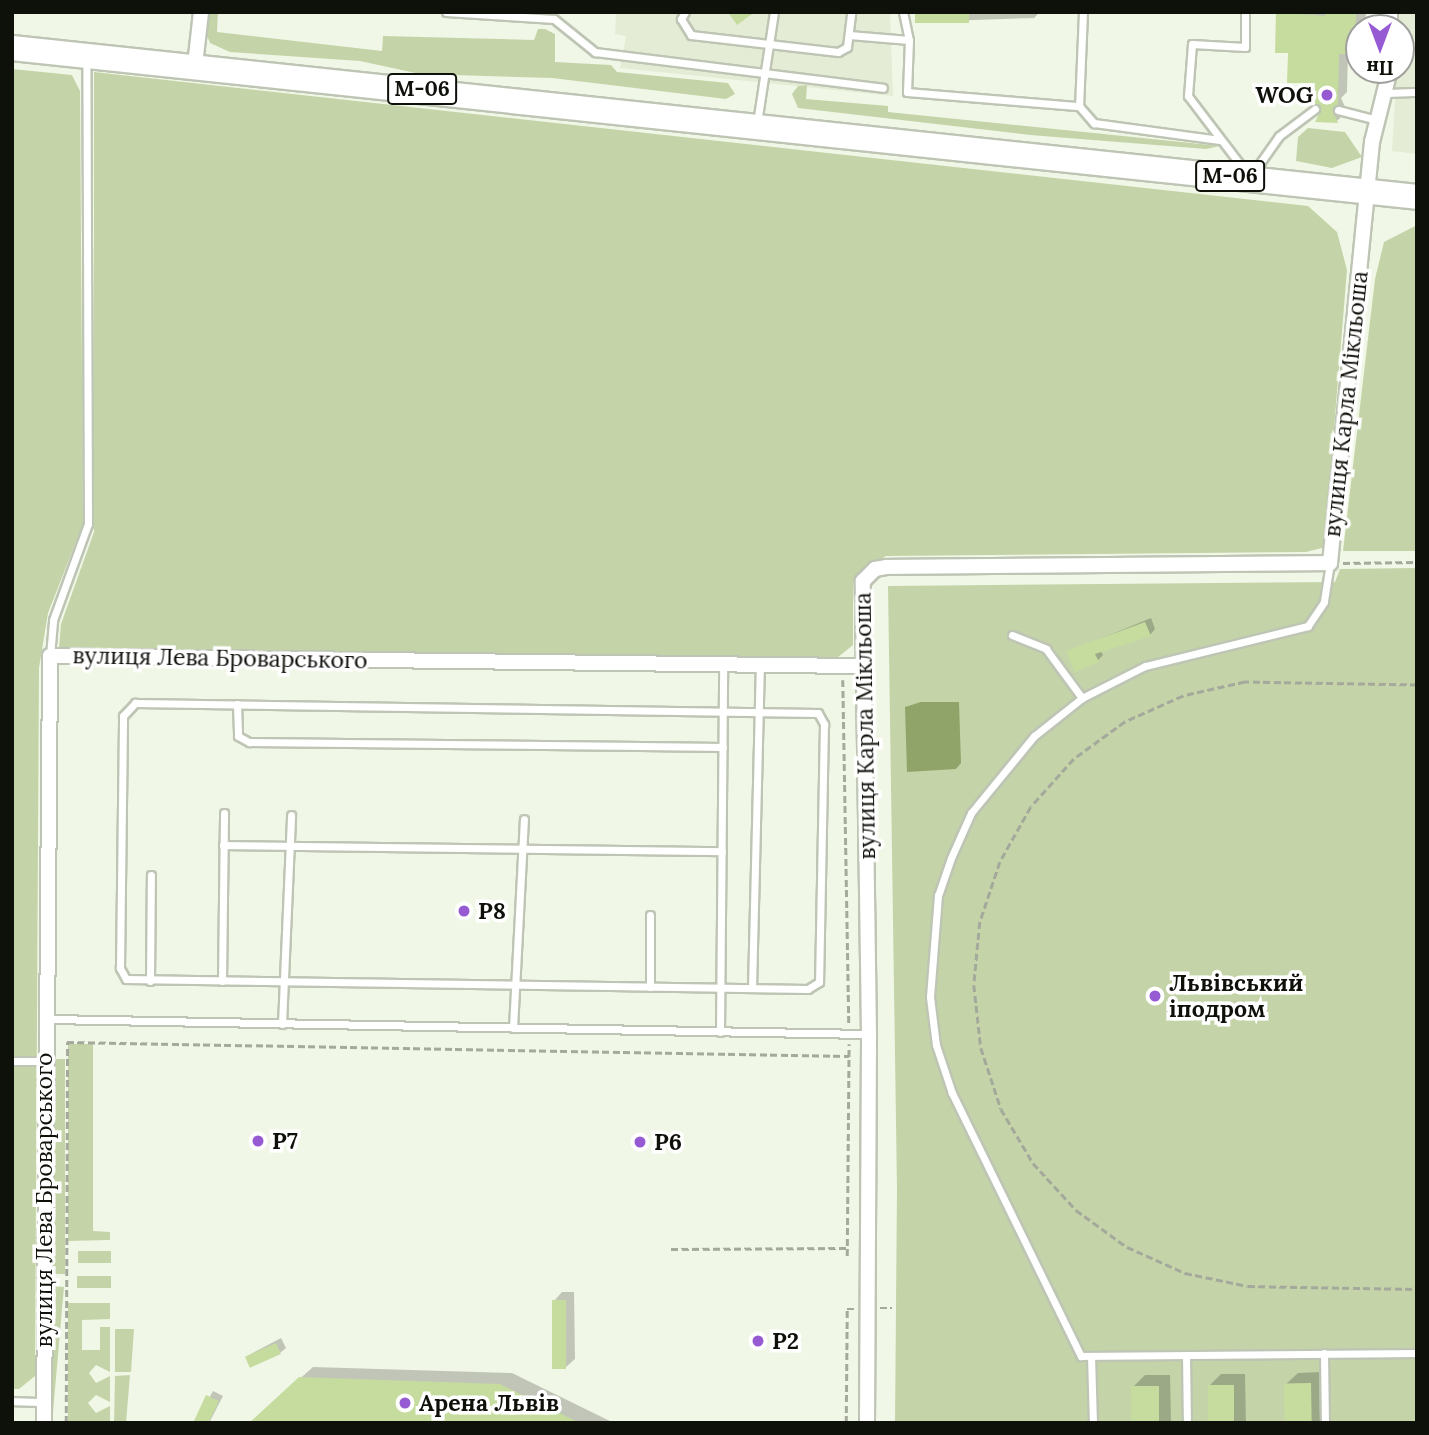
<!DOCTYPE html>
<html>
<head>
<meta charset="utf-8">
<style>
	body { margin:0 }
	#map { position:relative; width:1429px; height:1435px; overflow:hidden; background:#f1f7e6; font-family:Lora,serif }
	div>[style] { position:absolute }
	[style*='--x'] { left:calc(var(--x)*1px); top:calc(var(--y)*1px); width:calc(var(--w)*1px); rotate:calc(var(--a)*1deg) }
	.built>* { inset:0; background:#e4ecd5 }
	.green>* { inset:0; background:#c4d4a8; transform-origin:0 0 }
	.water>* { inset:0; background:#90a46a }
	.shadow>* { inset:0; background:#0003 }
	.building>* { inset:0; background:#c6dc9f; transform-origin:0 0 }
	.path>* { height:2.5px; margin-top:-1.25px; transform-origin:0; background:repeating-linear-gradient(90deg,#a4a99b 0 7px,transparent 0 10.5px) }
	.roads { filter:drop-shadow(2px 0 #bec5b4) drop-shadow(-2px 0 #bec5b4) drop-shadow(0 2px #bec5b4) drop-shadow(0 -2px #bec5b4) }
	.service>* { height:7px; margin:-3.5px; padding:0 3.5px; transform-origin:3.5px; border-radius:3.5px; background:#fff }
	.minor>* { height:14px; margin:-7px; padding:0 7px; transform-origin:7px; border-radius:7px; background:#fff }
	.trunk>* { height:24px; margin:-12px; padding:0 12px; transform-origin:12px; border-radius:12px; background:#fff }
	.dots>* { width:19px; height:19px; translate:-50% -50%; box-sizing:border-box; border:4px solid #fff; border-radius:50% }
	span { translate:-50% -50%; white-space:nowrap; text-align:center; line-height:1.15; -webkit-text-stroke:7px #fff; paint-order:stroke }
	.shield-label span { padding:2px 5px; background:#fff; border:2px solid; border-radius:5px; -webkit-text-stroke-width:0 }
	.shield-label { font-size:21px; color:#0e100a; font-weight:700 }
	.poi-label { font-size:23px; color:#0e100a; font-weight:700 }
	.right { translate:-100% -50%; text-align:right }
	.left { translate:0 -50%; text-align:left }
	.street-label { font-size:23px; color:#0e100a }
	.frame { position:absolute; inset:0; border:14px solid #0e100a; pointer-events:none }
	.north { position:absolute; left:1345px; top:14px; width:70px; height:70px; box-sizing:border-box; background:#fff; border:2px solid #9f9f9d; border-radius:50%; rotate:180deg; font-size:19px; font-weight:700; line-height:28px; text-align:center; color:#0e100a }
	.north::after { content:''; display:block; margin:auto; width:24px; height:32px; background:#965bd3; clip-path:polygon(50% 0,100% 100%,50% 72%,0 100%) }
</style>
</head>
<body>
<div id="map">
	<div class="built">
		<div style="clip-path:polygon(616px 12px,890px 12px,893px 96px,620px 68px,626px 36px,615px 34px)"></div>
		<div style="clip-path:polygon(1397px 12px,1417px 12px,1417px 154px,1392px 151px,1397px 70px,1401px 70px)"></div>
	</div>
	<div class="green">
		<div style="clip-path:polygon(206px 12px,218px 12px,217px 32px,382px 51px,383px 36px,534px 40px,538px 29px,545px 29px,555px 34px,555px 62px,611px 65px,617px 72px,728px 83px,735px 94px,726px 99px,552px 78px,420px 74px,360px 61px,230px 52px,210px 43px,204px 28px)"></div>
		<div style="clip-path:polygon(12px 69px,72px 75px,80px 91px,83px 524px,48px 613px,39px 668px,35px 1376px,19px 1389px,12px 1389px)"></div>
		<div style="clip-path:polygon(94px 72px,1308px 206px,1337px 232px,1347px 270px,1325px 539px,1322px 548px,1306px 552px,886px 556px,858px 573px,853px 583px,853px 645px,837px 658px,59px 648px,61px 624px,94px 532px)"></div>
		<div style="clip-path:polygon(807px 85px,806px 99px,888px 106px,888px 112px,1220px 146px,1206px 149px,1030px 135px,798px 108px,792px 94px,798px 86px)"></div>
		<div style="clip-path:polygon(1308px 128px,1345px 132px,1362px 157px,1332px 168px,1296px 161px,1298px 137px)"></div>
		<div style="clip-path:polygon(1417px 225px,1417px 551px,1343px 551px,1375px 279px,1384px 242px)"></div>
		<div style="clip-path:polygon(1417px 568px,1417px 1423px,895px 1423px,897px 1189px,888px 586px,1335px 582px,1340px 569px)"></div>
		<div style="clip-path:polygon(68px 1044px,93px 1044px,93px 1231px,110px 1232px,110px 1240px,68px 1241px)"></div>
		<div style="left:53px;top:1059px;width:12px;height:215px"></div>
		<div style="left:78px;top:1251px;width:33px;height:12px"></div>
		<div style="left:77px;top:1276px;width:34px;height:12px"></div>
		<div style="left:53px;top:1286px;width:11px;height:137px;rotate:5deg"></div>
		<div style="clip-path:polygon(68px 1303px,110px 1303px,110px 1319px,82px 1320px,82px 1350px,100px 1350px,100px 1327px,110px 1327px,110px 1372px,96px 1365px,89px 1373px,96px 1383px,110px 1376px,110px 1402px,96px 1395px,88px 1403px,96px 1413px,110px 1406px,110px 1423px,68px 1423px)"></div>
		<div style="clip-path:polygon(115px 1329px,134px 1329px,131px 1372px,115px 1372px)"></div>
		<div style="clip-path:polygon(130px 1375px,126px 1423px,114px 1423px,115px 1376px)"></div>
	</div>
	<div class="water">
		<div style="clip-path:polygon(921px 702px,959px 702px,961px 763px,956px 769px,907px 772px,905px 707px)"></div>
	</div>
	<div class="shadow">
		<div style="clip-path:polygon(916px 12px,1040px 12px,1034px 18px,916px 22px)"></div>
		<div style="clip-path:polygon(1277px 12px,1366px 12px,1365px 28px,1359px 28px,1359px 48px,1348px 52px,1347px 92px,1341px 98px,1347px 111px,1337px 121px,1323px 109px,1317px 82px,1289px 51px)"></div>
		<div style="clip-path:polygon(1151px 618px,1155px 629px,1150px 635px,1100px 650px,1103px 655px,1098px 660px,1068px 652px)"></div>
		<div style="clip-path:polygon(562px 1292px,574px 1292px,575px 1359px,566px 1367px,554px 1301px)"></div>
		<div style="clip-path:polygon(281px 1338px,286px 1348px,280px 1353px,247px 1356px)"></div>
		<div style="clip-path:polygon(313px 1367px,512px 1373px,614px 1423px,250px 1423px)"></div>
		<div style="clip-path:polygon(1322px 1372px,1323px 1423px,1287px 1423px,1286px 1384px,1298px 1373px)"></div>
		<div style="clip-path:polygon(1221px 1374px,1245px 1374px,1246px 1423px,1210px 1423px,1209px 1386px)"></div>
		<div style="clip-path:polygon(1145px 1375px,1170px 1375px,1171px 1423px,1133px 1423px,1133px 1387px)"></div>
		<div style="clip-path:polygon(213px 1391px,223px 1396px,209px 1423px,195px 1423px)"></div>
	</div>
	<div class="building">
		<div style="clip-path:polygon(728px 12px,755px 12px,737px 25px)"></div>
		<div style="left:915px;top:12px;width:54px;height:11px"></div>
		<div style="clip-path:polygon(1276px 12px,1325px 16px,1325px 12px,1356px 12px,1356px 54px,1339px 54px,1338px 104px,1332px 109px,1338px 123px,1315px 122px,1321px 109px,1315px 103px,1315px 83px,1287px 83px,1288px 53px,1275px 53px)"></div>
		<div style="clip-path:polygon(1145px 622px,1151px 636px,1095px 654px,1099px 662px,1075px 672px,1066px 651px)"></div>
		<div style="left:552px;top:1300px;width:14px;height:69px"></div>
		<div style="left:276px;top:1343px;width:12px;height:34px;rotate:66deg"></div>
		<div style="clip-path:polygon(299px 1377px,500px 1384px,580px 1423px,249px 1423px)"></div>
		<div style="left:1311px;top:1383px;width:40px;height:27px;rotate:89deg"></div>
		<div style="left:1208px;top:1385px;width:26px;height:38px"></div>
		<div style="left:1131px;top:1386px;width:28px;height:37px"></div>
		<div style="clip-path:polygon(206px 1395px,219px 1401px,208px 1423px,193px 1423px)"></div>
	</div>
	<div class="path">
		<div style="--x:1343;--y:563;--w:74;--a:-0.8"></div>
		<div style="--x:843;--y:680;--w:343;--a:89"></div>
		<div style="--x:1417;--y:685;--w:172;--a:-179"></div>
		<div style="--x:1245;--y:682;--w:64;--a:167.3"></div>
		<div style="--x:1183;--y:696;--w:64;--a:155.9"></div>
		<div style="--x:1125;--y:722;--w:63;--a:144"></div>
		<div style="--x:1074;--y:759;--w:64;--a:131.9"></div>
		<div style="--x:1031;--y:807;--w:63;--a:119.4"></div>
		<div style="--x:1000;--y:862;--w:63;--a:108.4"></div>
		<div style="--x:980;--y:922;--w:63;--a:95.4"></div>
		<div style="--x:974;--y:985;--w:63;--a:83.7"></div>
		<div style="--x:981;--y:1048;--w:64;--a:71.8"></div>
		<div style="--x:1001;--y:1109;--w:63;--a:59.3"></div>
		<div style="--x:1033;--y:1163;--w:64;--a:47.5"></div>
		<div style="--x:1076;--y:1210;--w:63;--a:36"></div>
		<div style="--x:1127;--y:1247;--w:64;--a:24.1"></div>
		<div style="--x:1185;--y:1273;--w:64;--a:11.7"></div>
		<div style="--x:1248;--y:1286;--w:169;--a:1"></div>
		<div style="--x:671;--y:1249;--w:176;--a:-0.3"></div>
		<div style="--x:847;--y:1256;--w:212;--a:-89.5"></div>
		<div style="--x:880;--y:1308;--w:12;--a:0"></div>
		<div style="--x:66;--y:1423;--w:381;--a:-89.8"></div>
		<div style="--x:67;--y:1042;--w:782;--a:1.03"></div>
		<div style="--x:846;--y:1423;--w:114;--a:-89.5"></div>
		<div style="--x:847;--y:1309;--w:8;--a:0"></div>
	</div>
	<div class="roads">
		<div class="service">
			<div style="--x:446;--y:12;--w:108;--a:3.7"></div>
			<div style="--x:554;--y:19;--w:53;--a:38.8"></div>
			<div style="--x:595;--y:52;--w:290;--a:7.1"></div>
			<div style="--x:685;--y:12;--w:8;--a:120"></div>
			<div style="--x:681;--y:19;--w:19;--a:58"></div>
			<div style="--x:691;--y:35;--w:148;--a:6.6"></div>
			<div style="--x:838;--y:52;--w:10;--a:-29"></div>
			<div style="--x:847;--y:47;--w:35;--a:-83"></div>
			<div style="--x:903;--y:12;--w:29;--a:78"></div>
			<div style="--x:909;--y:40;--w:52;--a:92.2"></div>
			<div style="--x:907;--y:92;--w:173;--a:4.7"></div>
			<div style="--x:1083;--y:12;--w:94;--a:92.4"></div>
			<div style="--x:1079;--y:106;--w:23;--a:49"></div>
			<div style="--x:1094;--y:123;--w:127;--a:7.7"></div>
			<div style="--x:1245;--y:12;--w:35;--a:90"></div>
			<div style="--x:1245;--y:47;--w:53;--a:-176.8"></div>
			<div style="--x:1192;--y:44;--w:52;--a:94.4"></div>
			<div style="--x:1188;--y:96;--w:96;--a:52.7"></div>
			<div style="--x:849;--y:35;--w:60;--a:4.8"></div>
			<div style="--x:1385;--y:93;--w:32;--a:-2"></div>
			<div style="--x:1338;--y:110;--w:40;--a:14.4"></div>
			<div style="--x:757;--y:123;--w:112;--a:-81.3"></div>
			<div style="--x:1253;--y:173;--w:45;--a:-54.9"></div>
			<div style="--x:1279;--y:136;--w:45;--a:-36.9"></div>
			<div style="--x:1330;--y:563;--w:39;--a:99"></div>
			<div style="--x:1324;--y:602;--w:29;--a:124"></div>
			<div style="--x:1308;--y:626;--w:168;--a:166.2"></div>
			<div style="--x:1145;--y:666;--w:71;--a:153.1"></div>
			<div style="--x:1082;--y:698;--w:61;--a:141.6"></div>
			<div style="--x:1034;--y:736;--w:99;--a:129.3"></div>
			<div style="--x:971;--y:813;--w:49;--a:114"></div>
			<div style="--x:951;--y:858;--w:39;--a:109"></div>
			<div style="--x:938;--y:895;--w:102;--a:94.5"></div>
			<div style="--x:930;--y:997;--w:48;--a:82.9"></div>
			<div style="--x:936;--y:1045;--w:51;--a:71.6"></div>
			<div style="--x:952;--y:1093;--w:293;--a:63.9"></div>
			<div style="--x:1081;--y:1356;--w:336;--a:-0.5"></div>
			<div style="--x:1012;--y:635;--w:37;--a:22"></div>
			<div style="--x:1046;--y:649;--w:61;--a:53.7"></div>
			<div style="--x:50;--y:656;--w:36;--a:-85"></div>
			<div style="--x:53;--y:620;--w:102;--a:-70"></div>
			<div style="--x:88;--y:524;--w:465;--a:-90.2"></div>
			<div style="--x:135;--y:703;--w:683;--a:0.84"></div>
			<div style="--x:818;--y:713;--w:13;--a:61"></div>
			<div style="--x:824;--y:724;--w:258;--a:91.1"></div>
			<div style="--x:819;--y:982;--w:13;--a:148"></div>
			<div style="--x:808;--y:989;--w:682;--a:-179.16"></div>
			<div style="--x:126;--y:979;--w:13;--a:-119"></div>
			<div style="--x:120;--y:968;--w:252;--a:-89.3"></div>
			<div style="--x:123;--y:716;--w:18;--a:-47"></div>
			<div style="--x:237;--y:704;--w:32;--a:88"></div>
			<div style="--x:238;--y:736;--w:13;--a:29"></div>
			<div style="--x:249;--y:742;--w:474;--a:0.6"></div>
			<div style="--x:223;--y:845;--w:499;--a:0.7"></div>
			<div style="--x:650;--y:915;--w:72;--a:90"></div>
			<div style="--x:150;--y:981;--w:106;--a:-89.5"></div>
			<div style="--x:222;--y:981;--w:168;--a:-89.3"></div>
			<div style="--x:752;--y:988;--w:323;--a:-88.6"></div>
			<div style="--x:48;--y:1019;--w:821;--a:1.05"></div>
			<div style="--x:282;--y:1024;--w:209;--a:-87.5"></div>
			<div style="--x:513;--y:1028;--w:209;--a:-87"></div>
			<div style="--x:720;--y:1032;--w:368;--a:-89.5"></div>
			<div style="--x:12;--y:1061;--w:33;--a:0"></div>
			<div style="--x:1324;--y:1353;--w:70;--a:89.2"></div>
			<div style="--x:1186;--y:1355;--w:68;--a:89.2"></div>
			<div style="--x:1091;--y:1356;--w:67;--a:88.3"></div>
			<div style="--x:12;--y:1401;--w:31;--a:2"></div>
		</div>
		<div class="minor">
			<div style="--x:1390;--y:12;--w:16;--a:90"></div>
			<div style="--x:195;--y:65;--w:53;--a:-83.5"></div>
			<div style="--x:44;--y:1423;--w:767;--a:-89.55"></div>
			<div style="--x:50;--y:656;--w:812;--a:0.71"></div>
			<div style="--x:867;--y:1423;--w:389;--a:-89.7"></div>
			<div style="--x:869;--y:1034;--w:453;--a:-90.8"></div>
			<div style="--x:863;--y:581;--w:17;--a:-45"></div>
			<div style="--x:875;--y:569;--w:11;--a:-10"></div>
			<div style="--x:886;--y:567;--w:444;--a:-0.5"></div>
			<div style="--x:1330;--y:563;--w:423;--a:-84.3"></div>
			<div style="--x:1372;--y:142;--w:74;--a:-76"></div>
		</div>
		<div class="trunk">
			<div style="--x:12;--y:48;--w:1413;--a:6.05"></div>
		</div>
	</div>
	<div class="dots">
		<div style="left:1327px;top:95px;background:#965bd3"></div>
		<div style="left:464px;top:911px;background:#965bd3"></div>
		<div style="left:1155px;top:996px;background:#965bd3"></div>
		<div style="left:258px;top:1141px;background:#965bd3"></div>
		<div style="left:640px;top:1142px;background:#965bd3"></div>
		<div style="left:758px;top:1341px;background:#965bd3"></div>
		<div style="left:405px;top:1403px;background:#965bd3"></div>
	</div>
	<div class="shield-label">
		<span style="left:422px;top:89px">М-06</span>
		<span style="left:1230px;top:176px">М-06</span>
	</div>
	<div class="poi-label">
		<span class="right" style="left:1313px;top:95px">WOG</span>
		<span class="left" style="left:478px;top:911px">P8</span>
		<span class="left" style="left:1169px;top:996px">Львівський<br>іподром</span>
		<span class="left" style="left:272px;top:1141px">P7</span>
		<span class="left" style="left:654px;top:1142px">P6</span>
		<span class="left" style="left:772px;top:1341px">P2</span>
		<span class="left" style="left:419px;top:1403px">Арена Львів</span>
	</div>
	<div class="street-label">
		<span style="left:1346px;top:404px;rotate:-84deg">вулиця Карла Мікльоша</span>
		<span style="left:220px;top:658px;rotate:1deg">вулиця Лева Броварського</span>
		<span style="left:865px;top:726px;rotate:-91deg">вулиця Карла Мікльоша</span>
		<span style="left:44px;top:1200px;rotate:-90deg">вулиця Лева Броварського</span>
	</div>
	<div class="frame"></div>
	<div class="north">Пн</div>
</div>
</body>
</html>
